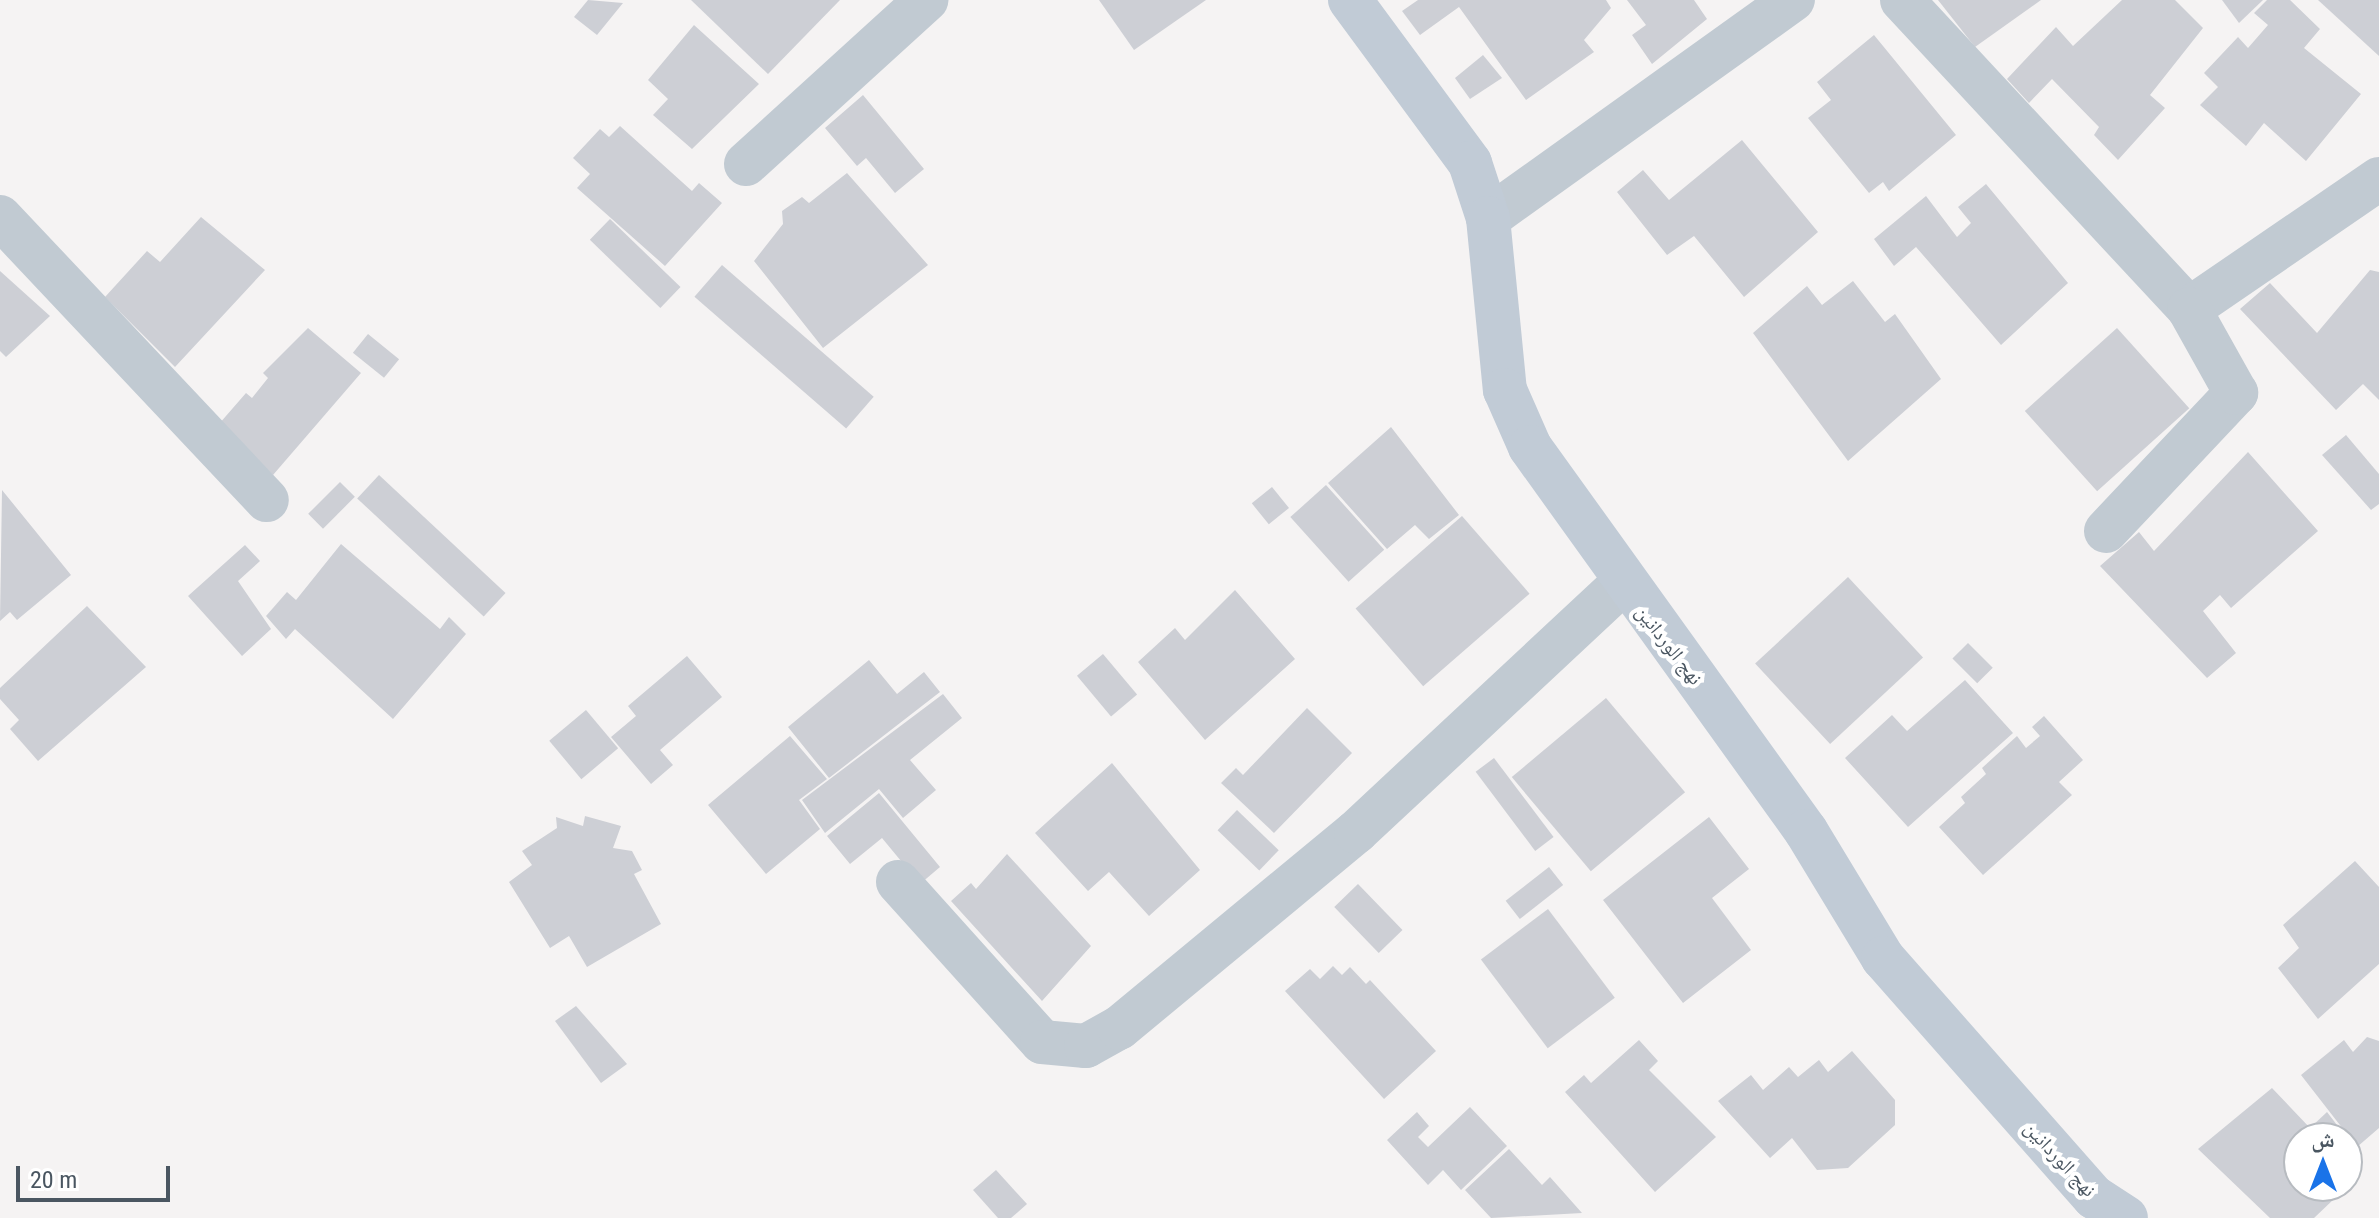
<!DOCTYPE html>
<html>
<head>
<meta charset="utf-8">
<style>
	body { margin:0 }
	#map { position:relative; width:2379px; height:1218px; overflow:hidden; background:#f5f3f3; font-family:"Roboto Condensed","Noto Naskh Arabic",sans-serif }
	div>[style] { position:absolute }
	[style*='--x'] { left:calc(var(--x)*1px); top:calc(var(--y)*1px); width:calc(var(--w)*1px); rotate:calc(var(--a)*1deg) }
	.building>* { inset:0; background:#cdcfd5; transform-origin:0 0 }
	.street>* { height:44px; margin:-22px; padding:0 22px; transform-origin:22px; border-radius:22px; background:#c1cad2 }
	.secondary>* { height:44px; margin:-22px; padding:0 22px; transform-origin:22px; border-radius:22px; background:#c1cbd6 }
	span { translate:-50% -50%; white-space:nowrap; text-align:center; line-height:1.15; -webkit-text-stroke:8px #fff; paint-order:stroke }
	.street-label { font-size:20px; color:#4a5661 }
	.north { position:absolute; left:2283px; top:1122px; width:80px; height:80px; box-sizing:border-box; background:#fff; border:2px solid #b7bbc0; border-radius:50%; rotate:0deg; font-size:22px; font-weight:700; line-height:32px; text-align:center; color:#4a5661 }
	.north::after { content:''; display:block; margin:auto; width:28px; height:36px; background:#1a73e8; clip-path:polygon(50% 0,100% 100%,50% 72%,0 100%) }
	.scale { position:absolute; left:16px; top:1166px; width:154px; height:36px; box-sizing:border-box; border:4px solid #4a5661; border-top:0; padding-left:10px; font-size:24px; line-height:28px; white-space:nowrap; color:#4a5661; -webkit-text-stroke:6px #fff; paint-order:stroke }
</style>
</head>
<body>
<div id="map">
	<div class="building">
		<div style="clip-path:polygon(588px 0,623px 3px,597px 35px,574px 17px)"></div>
		<div style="clip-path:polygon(691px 0,840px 0,768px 74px)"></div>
		<div style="clip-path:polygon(1099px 0,1206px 0,1134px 50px)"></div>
		<div style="clip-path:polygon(1418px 0,1606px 0,1611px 8px,1584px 40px,1594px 52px,1526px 100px,1459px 7px,1420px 35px,1402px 11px)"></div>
		<div style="clip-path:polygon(1627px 0,1694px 0,1707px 19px,1652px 64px,1632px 35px,1646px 25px)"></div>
		<div style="clip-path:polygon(1938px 0,2041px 0,1975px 47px)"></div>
		<div style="clip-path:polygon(2122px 0,2175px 0,2203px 28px,2150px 95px,2165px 108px,2118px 160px,2094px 135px,2099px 127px,2052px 79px,2029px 103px,2007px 79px,2056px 27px,2073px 46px)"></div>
		<div style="clip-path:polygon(2222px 0,2263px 0,2239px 23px)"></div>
		<div style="clip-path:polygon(2267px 0,2290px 0,2320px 29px,2304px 48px,2361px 94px,2306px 161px,2264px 123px,2246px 146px,2200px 105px,2218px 87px,2204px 73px,2238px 37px,2248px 48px,2268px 25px,2254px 13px)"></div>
		<div style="clip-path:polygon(2318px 0,2379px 0,2379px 56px)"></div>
		<div style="clip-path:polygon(694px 25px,759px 84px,692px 149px,653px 115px,668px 99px,648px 80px)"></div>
		<div style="clip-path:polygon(1874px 35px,1956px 135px,1889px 191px,1883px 182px,1869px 193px,1808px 118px,1831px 100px,1817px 82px)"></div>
		<div style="clip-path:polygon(1483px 55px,1502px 78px,1470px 99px,1455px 78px)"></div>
		<div style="clip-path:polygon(863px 95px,924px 169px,895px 193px,866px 158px,857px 166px,825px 128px)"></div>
		<div style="clip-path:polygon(620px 126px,692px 191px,699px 183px,722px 203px,665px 266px,577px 188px,590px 174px,573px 158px,600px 129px,609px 137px)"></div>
		<div style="clip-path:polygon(1742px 140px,1818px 232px,1744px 297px,1694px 236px,1667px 255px,1617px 192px,1643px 170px,1669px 200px)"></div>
		<div style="clip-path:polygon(847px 173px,928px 265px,823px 348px,754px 261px,783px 224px,782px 211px,802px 197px,809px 203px)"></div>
		<div style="clip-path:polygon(1986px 184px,2068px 283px,2001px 345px,1916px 247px,1894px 266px,1874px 239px,1926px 196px,1957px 237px,1971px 223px,1958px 207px)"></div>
		<div style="clip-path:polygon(201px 217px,265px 270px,175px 367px,105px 297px,147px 251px,160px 262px)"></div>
		<div style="left:610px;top:219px;width:98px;height:29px;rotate:44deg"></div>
		<div style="left:722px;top:265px;width:201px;height:42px;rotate:41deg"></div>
		<div style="clip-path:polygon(2370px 270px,2379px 272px,2379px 400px,2363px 384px,2336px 410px,2240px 309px,2270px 283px,2317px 333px)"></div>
		<div style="clip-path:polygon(0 271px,50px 316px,6px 357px,0 351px)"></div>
		<div style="clip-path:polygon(1853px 281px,1885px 322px,1895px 314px,1941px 379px,1848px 461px,1753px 333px,1807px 286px,1822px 305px)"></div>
		<div style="clip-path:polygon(308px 328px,361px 373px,273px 475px,219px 424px,246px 393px,252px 398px,268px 378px,263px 373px)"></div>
		<div style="left:2117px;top:328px;width:108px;height:124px;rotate:48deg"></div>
		<div style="left:368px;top:334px;width:40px;height:24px;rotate:39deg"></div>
		<div style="clip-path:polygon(1391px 427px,1459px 515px,1429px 539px,1415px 525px,1387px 549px,1328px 483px)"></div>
		<div style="clip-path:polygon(2346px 435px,2379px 474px,2379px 504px,2371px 510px,2322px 455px)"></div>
		<div style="clip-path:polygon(2248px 452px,2318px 531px,2231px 608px,2220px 595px,2203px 611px,2236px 653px,2207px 678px,2100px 566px,2139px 532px,2154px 551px)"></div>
		<div style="left:379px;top:475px;width:173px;height:32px;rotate:43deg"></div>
		<div style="left:340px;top:482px;width:21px;height:45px;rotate:45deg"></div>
		<div style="left:1326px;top:485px;width:87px;height:48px;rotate:48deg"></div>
		<div style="left:1272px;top:487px;width:27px;height:26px;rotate:51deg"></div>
		<div style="clip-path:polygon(2px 490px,71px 575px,17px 620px,10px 612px,0 621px)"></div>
		<div style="left:1462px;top:516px;width:103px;height:141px;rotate:49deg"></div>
		<div style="clip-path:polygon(341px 544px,440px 629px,449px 617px,466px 634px,393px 719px,295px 629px,286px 639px,266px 616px,287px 592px,296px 600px)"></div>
		<div style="clip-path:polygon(245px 545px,260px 561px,238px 581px,271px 629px,242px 656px,188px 596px)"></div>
		<div style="left:1848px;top:577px;width:110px;height:127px;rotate:47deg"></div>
		<div style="clip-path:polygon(1235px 590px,1295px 659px,1205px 740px,1138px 662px,1175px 628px,1185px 640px)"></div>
		<div style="clip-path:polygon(87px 606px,146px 667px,38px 761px,10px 729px,19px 720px,0 699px,0 688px)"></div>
		<div style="left:1968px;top:643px;width:35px;height:22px;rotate:45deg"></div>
		<div style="left:1103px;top:654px;width:53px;height:34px;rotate:50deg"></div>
		<div style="clip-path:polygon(687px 656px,722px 697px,660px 750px,673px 765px,651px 784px,611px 737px,636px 716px,628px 706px)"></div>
		<div style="clip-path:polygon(869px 660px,897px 694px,924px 672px,940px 692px,829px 778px,788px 727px)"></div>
		<div style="clip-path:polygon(1965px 680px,2013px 733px,1908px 827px,1845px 758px,1892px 715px,1907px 731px)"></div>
		<div style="clip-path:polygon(943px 694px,962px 718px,910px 760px,936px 790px,903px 818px,879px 789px,825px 833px,802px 800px)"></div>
		<div style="left:1606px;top:698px;width:123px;height:123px;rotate:50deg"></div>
		<div style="clip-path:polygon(1307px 708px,1352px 753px,1274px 833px,1221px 783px,1236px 768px,1243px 775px)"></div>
		<div style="left:586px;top:710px;width:50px;height:48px;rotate:50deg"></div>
		<div style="clip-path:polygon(2044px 716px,2083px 760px,2059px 782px,2072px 795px,1983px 875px,1939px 827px,1965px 803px,1961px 797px,1986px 774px,1982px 768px,2017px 736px,2026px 748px,2040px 736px,2032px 727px)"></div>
		<div style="clip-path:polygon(790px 736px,827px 779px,799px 800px,820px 829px,766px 874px,708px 805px)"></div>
		<div style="left:1494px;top:758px;width:99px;height:23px;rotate:53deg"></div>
		<div style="clip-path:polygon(1112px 763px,1200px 870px,1149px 916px,1109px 872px,1088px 891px,1035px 833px)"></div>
		<div style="clip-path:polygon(879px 793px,940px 867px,920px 884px,882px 838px,850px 864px,827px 836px)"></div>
		<div style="left:1237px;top:810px;width:58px;height:28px;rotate:44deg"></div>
		<div style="clip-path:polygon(585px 816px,621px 826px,613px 848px,632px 851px,642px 870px,634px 874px,661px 924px,587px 967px,569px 936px,550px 948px,509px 882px,532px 865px,522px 851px,557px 828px,556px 817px,583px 826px)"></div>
		<div style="clip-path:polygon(1709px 817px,1749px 869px,1712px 898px,1751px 950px,1683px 1003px,1603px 900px)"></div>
		<div style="clip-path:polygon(1007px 854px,1091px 946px,1042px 1001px,951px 901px,971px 883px,976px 889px)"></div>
		<div style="clip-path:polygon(2355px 861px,2379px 887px,2379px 964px,2318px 1019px,2278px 968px,2299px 948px,2283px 925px)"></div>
		<div style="left:1549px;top:867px;width:23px;height:55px;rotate:52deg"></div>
		<div style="left:1358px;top:884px;width:64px;height:33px;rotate:46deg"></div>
		<div style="left:1548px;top:909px;width:111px;height:84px;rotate:53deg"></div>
		<div style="clip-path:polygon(1333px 966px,1342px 975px,1350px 967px,1366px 984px,1370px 980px,1436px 1051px,1384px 1099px,1285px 991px,1310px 969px,1320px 979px)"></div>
		<div style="clip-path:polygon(576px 1006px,627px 1064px,601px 1083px,555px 1021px)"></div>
		<div style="clip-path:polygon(2367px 1037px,2379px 1041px,2379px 1128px,2357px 1147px,2301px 1075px,2344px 1040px,2353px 1052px)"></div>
		<div style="clip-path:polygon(1639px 1040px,1658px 1061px,1649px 1070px,1716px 1137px,1655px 1192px,1565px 1092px,1584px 1075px,1591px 1083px)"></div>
		<div style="clip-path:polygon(1852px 1051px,1895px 1100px,1895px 1125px,1848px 1168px,1817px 1170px,1792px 1138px,1770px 1158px,1718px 1101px,1751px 1075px,1763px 1090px,1789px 1067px,1798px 1077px,1819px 1060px,1828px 1072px)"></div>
		<div style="clip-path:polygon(2272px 1088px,2310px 1128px,2327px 1112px,2347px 1138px,2299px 1138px,2299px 1186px,2322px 1186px,2334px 1199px,2314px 1218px,2270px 1218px,2198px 1149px)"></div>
		<div style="clip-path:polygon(1470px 1107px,1507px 1146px,1461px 1190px,1443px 1170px,1428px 1185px,1387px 1140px,1417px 1112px,1429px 1126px,1418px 1137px,1428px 1147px)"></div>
		<div style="clip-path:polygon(1509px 1149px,1542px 1185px,1550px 1177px,1582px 1213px,1491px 1218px,1465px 1190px)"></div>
		<div style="clip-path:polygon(996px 1170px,1027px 1204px,1011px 1218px,998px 1218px,973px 1190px)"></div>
	</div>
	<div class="street">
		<div style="--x:1902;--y:0;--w:422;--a:47.1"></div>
		<div style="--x:2189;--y:309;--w:230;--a:-34.4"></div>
		<div style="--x:746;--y:164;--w:244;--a:-42.3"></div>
		<div style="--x:0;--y:217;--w:389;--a:46.7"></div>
		<div style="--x:1488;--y:218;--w:375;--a:-35.6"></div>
		<div style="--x:2106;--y:531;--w:190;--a:-46.7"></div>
		<div style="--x:2236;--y:393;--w:96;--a:-119.2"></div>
		<div style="--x:898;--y:882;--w:215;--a:48"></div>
		<div style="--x:1042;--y:1042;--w:44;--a:5.2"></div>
		<div style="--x:1086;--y:1046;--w:38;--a:-29"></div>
		<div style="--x:1119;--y:1028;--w:308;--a:-39.6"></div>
		<div style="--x:1356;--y:832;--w:364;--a:-43"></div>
	</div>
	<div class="secondary">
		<div style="--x:1350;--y:0;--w:202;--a:53.6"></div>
		<div style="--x:1470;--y:163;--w:58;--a:71.9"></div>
		<div style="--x:1488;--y:218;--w:173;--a:84.4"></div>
		<div style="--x:1505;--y:390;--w:62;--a:66.3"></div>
		<div style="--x:1530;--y:447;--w:473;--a:54.3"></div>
		<div style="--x:1806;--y:831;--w:149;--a:58.8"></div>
		<div style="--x:1883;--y:958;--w:319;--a:48.6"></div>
		<div style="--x:2094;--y:1197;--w:38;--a:33"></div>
	</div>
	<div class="street-label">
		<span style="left:1669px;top:645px;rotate:52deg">نهج الوردانين</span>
		<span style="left:2060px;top:1159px;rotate:47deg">نهج الوردانين</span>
	</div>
	<div class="north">ش</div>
	<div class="scale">20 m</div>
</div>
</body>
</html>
